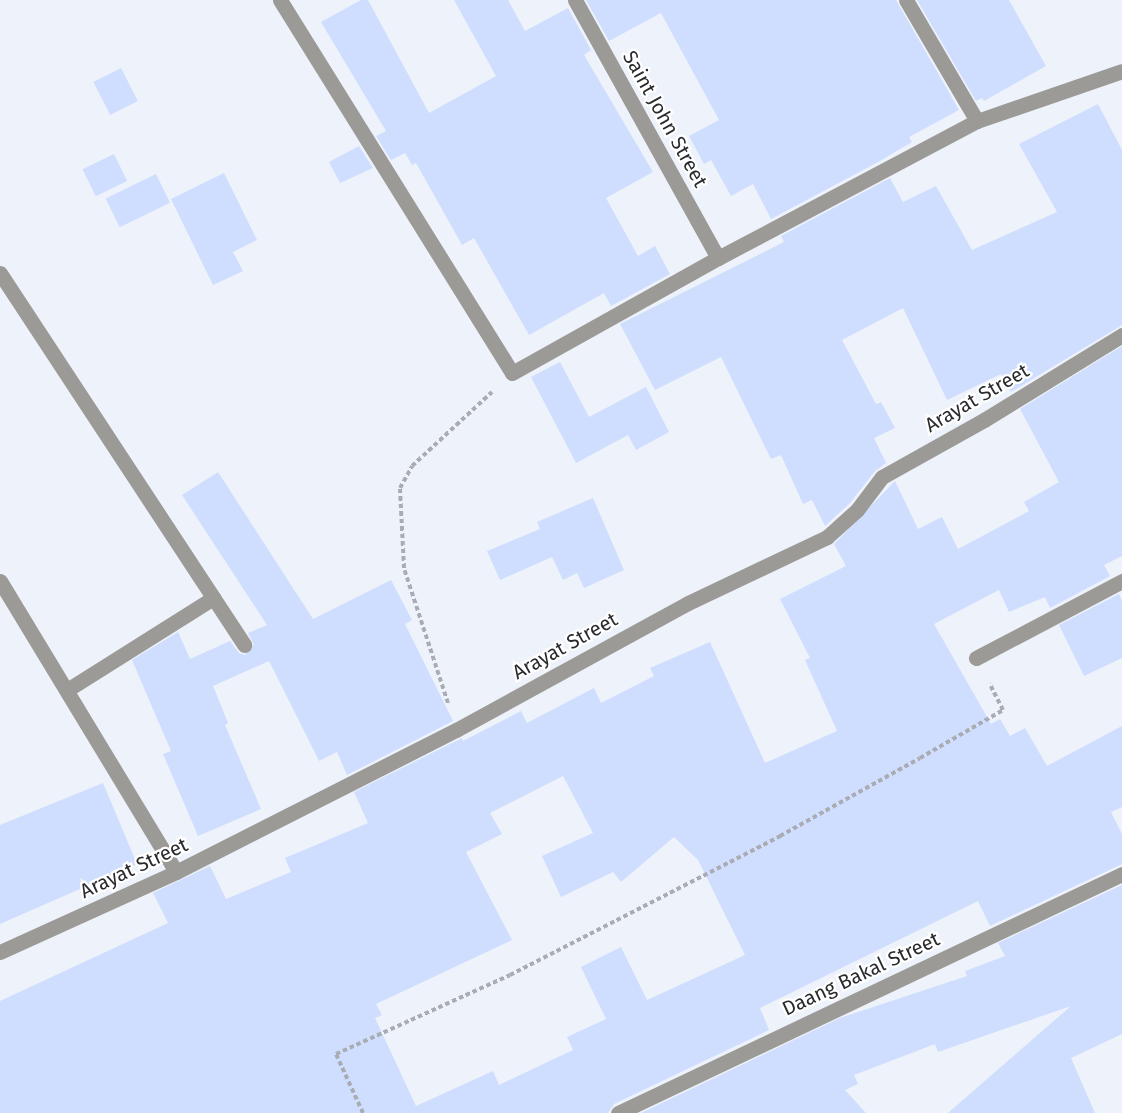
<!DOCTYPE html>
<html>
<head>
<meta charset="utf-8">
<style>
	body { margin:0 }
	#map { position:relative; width:1122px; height:1113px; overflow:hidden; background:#eef2fa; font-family:"Fira Sans",sans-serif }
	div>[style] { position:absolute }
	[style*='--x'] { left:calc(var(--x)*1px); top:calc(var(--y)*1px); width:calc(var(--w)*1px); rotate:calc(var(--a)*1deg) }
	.building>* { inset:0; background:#cfdefe; transform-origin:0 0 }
	.path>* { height:4px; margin-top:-2px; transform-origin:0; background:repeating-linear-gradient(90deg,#aaacb3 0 4.5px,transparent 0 7.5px) }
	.minor>* { height:15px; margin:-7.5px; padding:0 7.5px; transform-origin:7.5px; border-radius:7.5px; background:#9b9a97 }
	span { translate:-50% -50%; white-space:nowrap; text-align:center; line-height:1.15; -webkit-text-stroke:4.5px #fff; paint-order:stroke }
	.street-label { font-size:20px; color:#292a2d }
</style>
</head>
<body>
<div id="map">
	<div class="building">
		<div style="clip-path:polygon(361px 0,368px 0,429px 113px,496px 76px,454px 0,508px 0,525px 31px,568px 8px,591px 50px,584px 55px,653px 172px,606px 198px,638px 256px,655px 246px,670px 274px,611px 306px,604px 293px,529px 335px,474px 238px,462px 245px,416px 163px,412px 165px,405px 153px,391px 160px,376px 136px,386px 131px,321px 22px)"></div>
		<div style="clip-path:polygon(586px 0,896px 0,959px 110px,909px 137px,912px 142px,880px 161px,771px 219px,753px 184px,731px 196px,711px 160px,704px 164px,689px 136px,719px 120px,661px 13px,609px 41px)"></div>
		<div style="clip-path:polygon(917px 0,1009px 0,1046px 66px,984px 101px,982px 98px,976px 101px)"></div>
		<div style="left:121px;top:68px;width:37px;height:31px;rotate:63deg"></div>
		<div style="clip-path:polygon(1098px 104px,1122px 150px,1122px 325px,1011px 392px,1001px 374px,947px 400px,903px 308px,842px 340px,876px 404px,881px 402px,895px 428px,874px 438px,886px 463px,875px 471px,850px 503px,825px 526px,812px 500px,803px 504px,781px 455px,771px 459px,721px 357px,655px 390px,620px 324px,784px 242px,781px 236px,890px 178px,903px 202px,936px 186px,972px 250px,1057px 212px,1019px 144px)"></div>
		<div style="clip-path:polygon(359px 146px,373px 168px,340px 183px,329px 162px)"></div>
		<div style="left:114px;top:154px;width:30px;height:35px;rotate:64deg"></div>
		<div style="clip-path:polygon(224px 173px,257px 240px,233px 252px,243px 271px,213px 285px,171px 199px)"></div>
		<div style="left:156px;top:174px;width:32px;height:56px;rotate:64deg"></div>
		<div style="clip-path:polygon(evenodd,1122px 346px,1122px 556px,1104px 565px,1110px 576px,1050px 608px,1045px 597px,1009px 612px,999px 590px,934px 624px,991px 724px,1000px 719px,1010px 736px,1025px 728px,1047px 766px,1122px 726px,1122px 807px,1111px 812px,1122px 834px,1122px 864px,990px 926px,978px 901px,760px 1008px,769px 1030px,614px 1104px,608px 1113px,0 1113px,0 1001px,168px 923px,153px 893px,210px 866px,226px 899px,291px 872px,285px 858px,368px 823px,354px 792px,462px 738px,463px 741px,521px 711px,527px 723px,594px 688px,601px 703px,654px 676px,650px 668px,710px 642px,765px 763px,837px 731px,805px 660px,810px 658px,780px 599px,846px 566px,834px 544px,895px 481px,918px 529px,942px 517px,958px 549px,1029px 511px,1024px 502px,1059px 482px,1020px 409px,1122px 346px,563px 776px,593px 833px,542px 856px,561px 897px,613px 872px,621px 882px,674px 837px,698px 860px,745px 955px,647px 1000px,621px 947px,581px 967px,606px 1019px,567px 1037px,573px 1050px,499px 1085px,493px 1071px,416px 1106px,375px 1018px,382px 1015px,376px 1004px,512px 940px,466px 852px,502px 834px,490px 813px,563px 776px)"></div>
		<div style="clip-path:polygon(560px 362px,589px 417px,646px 387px,669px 432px,636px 450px,628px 435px,576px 463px,531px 377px)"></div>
		<div style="clip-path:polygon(218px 472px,313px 619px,391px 580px,412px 620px,405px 624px,453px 721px,347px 775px,337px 752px,319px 761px,269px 661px,213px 686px,228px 723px,225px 725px,261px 809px,198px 836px,163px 754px,171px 751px,132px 660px,178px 632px,190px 659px,230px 641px,239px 653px,245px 655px,254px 645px,248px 633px,267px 625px,182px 495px)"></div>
		<div style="clip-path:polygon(593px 498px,624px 570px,584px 588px,577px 573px,563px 580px,552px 557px,500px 580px,487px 551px,540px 529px,537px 522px)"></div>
		<div style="clip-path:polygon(1119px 594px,1122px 601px,1122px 658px,1084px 676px,1059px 625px)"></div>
		<div style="clip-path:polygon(103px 783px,137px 864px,0 924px,0 825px)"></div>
		<div style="clip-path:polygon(1122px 885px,1122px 1034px,1071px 1058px,1095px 1113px,948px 1113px,1071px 1006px,938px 1052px,935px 1044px,854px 1075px,858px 1084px,845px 1090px,866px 1113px,641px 1113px,840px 1018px,967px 976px,965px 971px,1005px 956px,998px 943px)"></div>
	</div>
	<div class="path">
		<div style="--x:448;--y:703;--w:142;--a:-108.1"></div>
		<div style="--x:404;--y:568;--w:80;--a:-92.9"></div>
		<div style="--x:400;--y:488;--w:25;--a:-61"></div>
		<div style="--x:412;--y:466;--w:109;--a:-42.8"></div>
		<div style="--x:363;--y:1113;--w:65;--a:-114.6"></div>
		<div style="--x:336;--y:1054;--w:191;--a:-24.4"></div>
		<div style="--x:510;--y:975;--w:304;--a:-27.2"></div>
		<div style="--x:780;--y:836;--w:160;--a:-29.1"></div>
		<div style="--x:920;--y:758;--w:96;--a:-30"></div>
		<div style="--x:1003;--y:710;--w:30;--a:-117"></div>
	</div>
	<div class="minor">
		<div style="--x:280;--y:0;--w:439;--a:58.1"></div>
		<div style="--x:512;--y:373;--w:236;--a:-29.2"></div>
		<div style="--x:718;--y:258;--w:293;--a:-27.9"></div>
		<div style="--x:977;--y:121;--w:140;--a:-120.4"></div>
		<div style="--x:575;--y:0;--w:295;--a:61"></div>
		<div style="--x:977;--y:121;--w:153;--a:-19"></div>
		<div style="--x:0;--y:273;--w:445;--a:56.7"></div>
		<div style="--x:0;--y:581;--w:340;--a:58.8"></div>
		<div style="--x:976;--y:658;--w:165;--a:-27.8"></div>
		<div style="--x:67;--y:690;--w:173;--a:-32.2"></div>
		<div style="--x:0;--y:952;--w:193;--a:-24.4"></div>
		<div style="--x:176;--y:872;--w:314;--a:-26.9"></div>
		<div style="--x:456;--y:730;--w:264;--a:-28.7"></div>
		<div style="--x:688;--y:603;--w:154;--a:-25.4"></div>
		<div style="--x:827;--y:537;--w:40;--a:-42"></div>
		<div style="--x:857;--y:510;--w:41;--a:-52.9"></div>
		<div style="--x:882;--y:477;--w:117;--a:-29.2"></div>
		<div style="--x:984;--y:420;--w:162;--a:-31.6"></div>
		<div style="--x:618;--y:1113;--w:558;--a:-25.37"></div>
	</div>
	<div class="street-label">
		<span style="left:665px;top:119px;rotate:61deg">Saint John Street</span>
		<span style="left:977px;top:398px;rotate:-30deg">Arayat Street</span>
		<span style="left:565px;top:646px;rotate:-29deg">Arayat Street</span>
		<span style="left:134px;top:868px;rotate:-25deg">Arayat Street</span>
		<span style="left:861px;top:974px;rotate:-25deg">Daang Bakal Street</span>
	</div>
</div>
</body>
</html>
